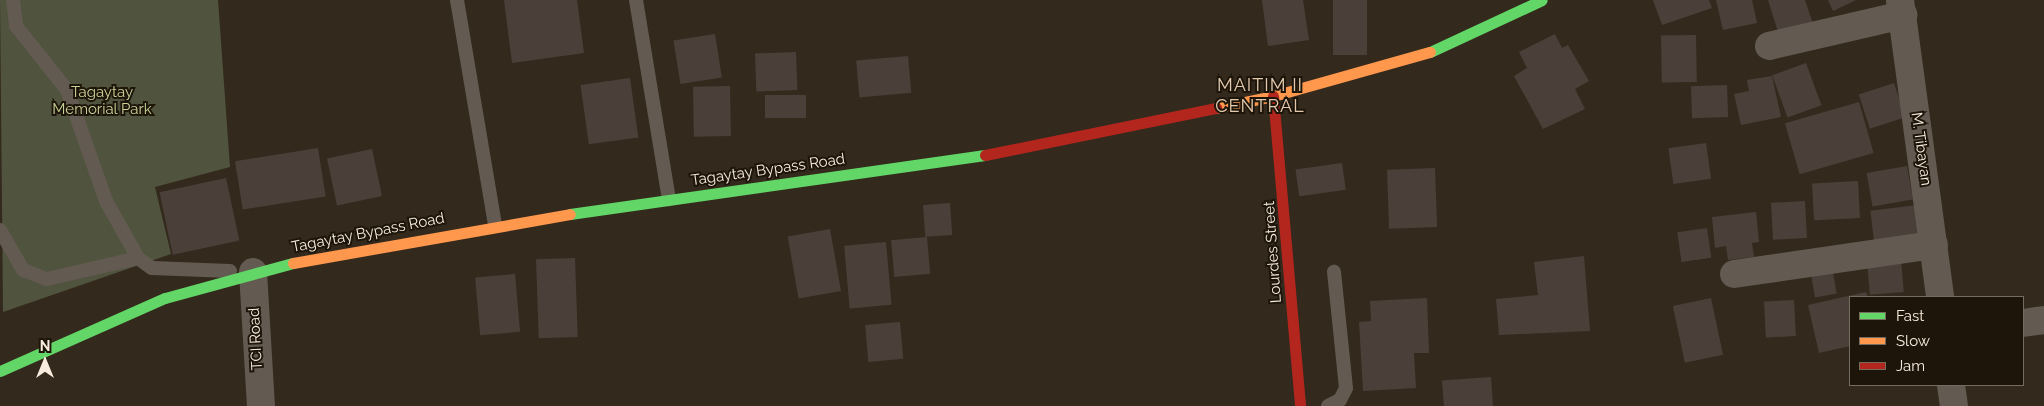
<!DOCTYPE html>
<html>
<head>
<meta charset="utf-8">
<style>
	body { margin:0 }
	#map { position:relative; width:2044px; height:406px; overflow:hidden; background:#33291c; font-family:Raleway,sans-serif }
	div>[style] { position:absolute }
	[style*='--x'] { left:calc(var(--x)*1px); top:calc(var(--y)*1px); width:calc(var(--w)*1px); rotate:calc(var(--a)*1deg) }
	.green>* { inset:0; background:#50533e }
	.building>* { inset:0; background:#4b4039; transform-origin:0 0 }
	.lane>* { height:14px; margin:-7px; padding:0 7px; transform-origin:7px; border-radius:7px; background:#635b51 }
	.street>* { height:28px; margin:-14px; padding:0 14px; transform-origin:14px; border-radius:14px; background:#635b51 }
	.fast>* { height:11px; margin:-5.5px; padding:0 5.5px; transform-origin:5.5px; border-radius:5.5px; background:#63d668 }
	.slow>* { height:11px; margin:-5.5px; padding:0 5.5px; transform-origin:5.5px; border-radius:5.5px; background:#ff974d }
	.jam>* { height:11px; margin:-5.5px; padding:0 5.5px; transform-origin:5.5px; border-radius:5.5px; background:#b3261e }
	span { translate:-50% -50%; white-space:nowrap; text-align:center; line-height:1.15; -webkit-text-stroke:4px #1d150a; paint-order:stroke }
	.park-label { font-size:15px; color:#c7d397 }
	.street-label { font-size:15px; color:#f9ecde }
	.quarter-label { font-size:18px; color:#e3caae; letter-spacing:1px }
	.legend { position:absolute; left:1849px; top:296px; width:175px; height:90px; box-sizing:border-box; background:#1d150a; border:1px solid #756b5f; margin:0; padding:6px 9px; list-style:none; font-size:15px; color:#f9ecde }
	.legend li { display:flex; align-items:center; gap:10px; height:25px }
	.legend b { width:25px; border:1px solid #756b5f }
	.north { position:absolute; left:20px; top:336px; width:50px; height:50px; -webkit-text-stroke:4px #1d150a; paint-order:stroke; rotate:0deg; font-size:14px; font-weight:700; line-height:20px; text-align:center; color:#f9ecde }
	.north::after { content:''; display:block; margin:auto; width:18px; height:22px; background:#f9ecde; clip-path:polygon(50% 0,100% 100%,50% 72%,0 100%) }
</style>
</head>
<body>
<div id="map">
	<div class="green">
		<div style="clip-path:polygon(0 0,218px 0,230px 167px,155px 187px,171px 254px,3px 312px)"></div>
	</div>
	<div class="building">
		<div style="clip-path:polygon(504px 0,577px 0,584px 53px,512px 63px)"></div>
		<div style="clip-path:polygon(1262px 0,1303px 0,1309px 40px,1268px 46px)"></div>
		<div style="left:1333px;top:0;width:34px;height:55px"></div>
		<div style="clip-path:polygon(1653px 0,1709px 0,1712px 8px,1662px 25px)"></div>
		<div style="clip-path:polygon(1716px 0,1752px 0,1757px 23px,1723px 30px)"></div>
		<div style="clip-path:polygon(1768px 0,1805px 0,1813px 24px,1779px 35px)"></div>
		<div style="clip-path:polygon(1828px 0,1856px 0,1833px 11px)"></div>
		<div style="left:715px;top:34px;width:44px;height:42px;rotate:81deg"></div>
		<div style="clip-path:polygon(1555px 34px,1562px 48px,1568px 45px,1589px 81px,1575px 89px,1585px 109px,1543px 129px,1514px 76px,1527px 68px,1519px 52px)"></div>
		<div style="left:1696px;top:35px;width:47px;height:35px;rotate:89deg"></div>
		<div style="left:796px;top:52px;width:38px;height:41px;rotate:88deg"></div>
		<div style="left:908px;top:56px;width:37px;height:52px;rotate:85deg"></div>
		<div style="left:1806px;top:63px;width:45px;height:36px;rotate:70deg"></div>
		<div style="clip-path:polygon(1772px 76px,1781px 117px,1741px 125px,1734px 94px,1749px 91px,1747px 80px)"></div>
		<div style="left:630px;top:78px;width:60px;height:50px;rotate:82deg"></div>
		<div style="left:1894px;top:83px;width:36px;height:37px;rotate:72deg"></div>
		<div style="left:1727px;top:85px;width:32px;height:36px;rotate:88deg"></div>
		<div style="left:730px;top:86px;width:50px;height:37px;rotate:89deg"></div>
		<div style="left:765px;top:95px;width:41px;height:23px"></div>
		<div style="left:1859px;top:102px;width:53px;height:77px;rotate:74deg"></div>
		<div style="left:1706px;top:143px;width:36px;height:38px;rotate:82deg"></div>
		<div style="left:318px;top:148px;width:49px;height:84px;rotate:81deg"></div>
		<div style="left:372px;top:149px;width:48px;height:46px;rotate:78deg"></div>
		<div style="left:1342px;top:163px;width:27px;height:47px;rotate:82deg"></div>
		<div style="left:1907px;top:166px;width:34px;height:41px;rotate:80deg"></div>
		<div style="left:1435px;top:168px;width:59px;height:48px;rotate:88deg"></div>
		<div style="left:226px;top:178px;width:64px;height:68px;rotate:78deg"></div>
		<div style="left:1858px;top:181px;width:37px;height:46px;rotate:87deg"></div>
		<div style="left:1805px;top:201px;width:37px;height:34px;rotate:87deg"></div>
		<div style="left:950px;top:203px;width:32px;height:27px;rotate:86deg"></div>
		<div style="left:1917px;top:205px;width:32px;height:47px;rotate:83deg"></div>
		<div style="clip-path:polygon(1756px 212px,1759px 242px,1752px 243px,1754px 257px,1728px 260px,1726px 246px,1715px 248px,1712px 217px)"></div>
		<div style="left:1707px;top:228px;width:30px;height:30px;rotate:82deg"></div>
		<div style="left:830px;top:229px;width:63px;height:43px;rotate:80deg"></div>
		<div style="left:927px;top:237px;width:37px;height:36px;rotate:85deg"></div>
		<div style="left:886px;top:242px;width:63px;height:42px;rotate:85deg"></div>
		<div style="clip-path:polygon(1584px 256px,1590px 331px,1499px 335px,1496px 299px,1538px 295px,1534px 262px)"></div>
		<div style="left:575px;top:258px;width:79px;height:39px;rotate:88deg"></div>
		<div style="left:1901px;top:260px;width:32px;height:34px;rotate:85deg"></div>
		<div style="left:1832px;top:267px;width:27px;height:22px;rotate:80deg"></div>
		<div style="left:515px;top:274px;width:58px;height:40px;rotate:85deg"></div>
		<div style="clip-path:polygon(1866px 292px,1868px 297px,1850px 297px,1850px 346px,1819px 353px,1808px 305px)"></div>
		<div style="clip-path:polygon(1427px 298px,1429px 353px,1414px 353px,1416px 388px,1363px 391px,1359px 322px,1371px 321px,1370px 301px)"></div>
		<div style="left:1711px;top:298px;width:58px;height:39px;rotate:78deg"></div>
		<div style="left:1794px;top:300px;width:36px;height:30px;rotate:87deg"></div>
		<div style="left:900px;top:322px;width:37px;height:35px;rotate:85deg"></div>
		<div style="left:1491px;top:377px;width:29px;height:49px;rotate:86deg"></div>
	</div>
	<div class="lane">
		<div style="--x:13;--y:0;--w:26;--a:83"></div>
		<div style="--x:16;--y:26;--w:82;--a:51.4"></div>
		<div style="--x:67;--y:90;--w:118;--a:70.6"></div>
		<div style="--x:106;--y:201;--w:65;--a:60.7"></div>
		<div style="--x:138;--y:258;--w:17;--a:36"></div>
		<div style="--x:152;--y:268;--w:78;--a:2.2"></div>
		<div style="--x:457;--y:0;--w:228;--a:80.4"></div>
		<div style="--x:636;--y:0;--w:202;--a:80.6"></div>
		<div style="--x:0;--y:230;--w:46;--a:60.1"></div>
		<div style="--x:23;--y:270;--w:26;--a:21"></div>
		<div style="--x:47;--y:279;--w:93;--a:-13"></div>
		<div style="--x:1328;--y:406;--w:13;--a:-27"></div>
		<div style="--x:1340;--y:400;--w:13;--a:-63"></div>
		<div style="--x:1346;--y:388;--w:117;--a:-95.9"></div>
	</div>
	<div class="street">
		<div style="--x:1900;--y:0;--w:300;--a:82.3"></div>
		<div style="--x:1769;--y:46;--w:138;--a:-13"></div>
		<div style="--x:253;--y:272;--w:134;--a:86.6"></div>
		<div style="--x:1734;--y:274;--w:202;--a:-8.3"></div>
		<div style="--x:2023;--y:323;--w:21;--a:-8"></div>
		<div style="--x:1951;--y:385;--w:21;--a:82"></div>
	</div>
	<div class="fast">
		<div style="--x:1430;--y:52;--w:123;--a:-24.9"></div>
		<div style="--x:570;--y:214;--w:419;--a:-8.1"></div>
		<div style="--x:0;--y:371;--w:180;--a:-23.9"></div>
		<div style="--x:165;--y:298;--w:133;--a:-15.3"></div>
	</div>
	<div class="slow">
		<div style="--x:1216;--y:108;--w:58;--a:-11.9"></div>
		<div style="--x:1273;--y:96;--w:163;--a:-15.7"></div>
		<div style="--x:293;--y:263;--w:281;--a:-10"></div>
	</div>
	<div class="jam">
		<div style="--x:1273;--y:96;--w:311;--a:85"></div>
		<div style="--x:985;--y:155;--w:236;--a:-11.5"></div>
	</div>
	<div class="park-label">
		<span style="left:102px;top:101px">Tagaytay<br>Memorial Park</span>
	</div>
	<div class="street-label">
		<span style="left:1921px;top:149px;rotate:82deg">M. Tibayan</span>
		<span style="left:768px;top:170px;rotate:-8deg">Tagaytay Bypass Road</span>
		<span style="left:368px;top:233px;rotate:-11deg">Tagaytay Bypass Road</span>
		<span style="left:1273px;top:252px;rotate:-94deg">Lourdes Street</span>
		<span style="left:256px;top:339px;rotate:-93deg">TCI Road</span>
	</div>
	<div class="quarter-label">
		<span style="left:1260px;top:96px">MAITIM II<br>CENTRAL</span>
	</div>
	<ul class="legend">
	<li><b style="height:6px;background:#63d668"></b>Fast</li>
	<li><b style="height:6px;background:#ff974d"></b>Slow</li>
	<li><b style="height:6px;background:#b3261e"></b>Jam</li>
	</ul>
	<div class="north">N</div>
</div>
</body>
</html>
